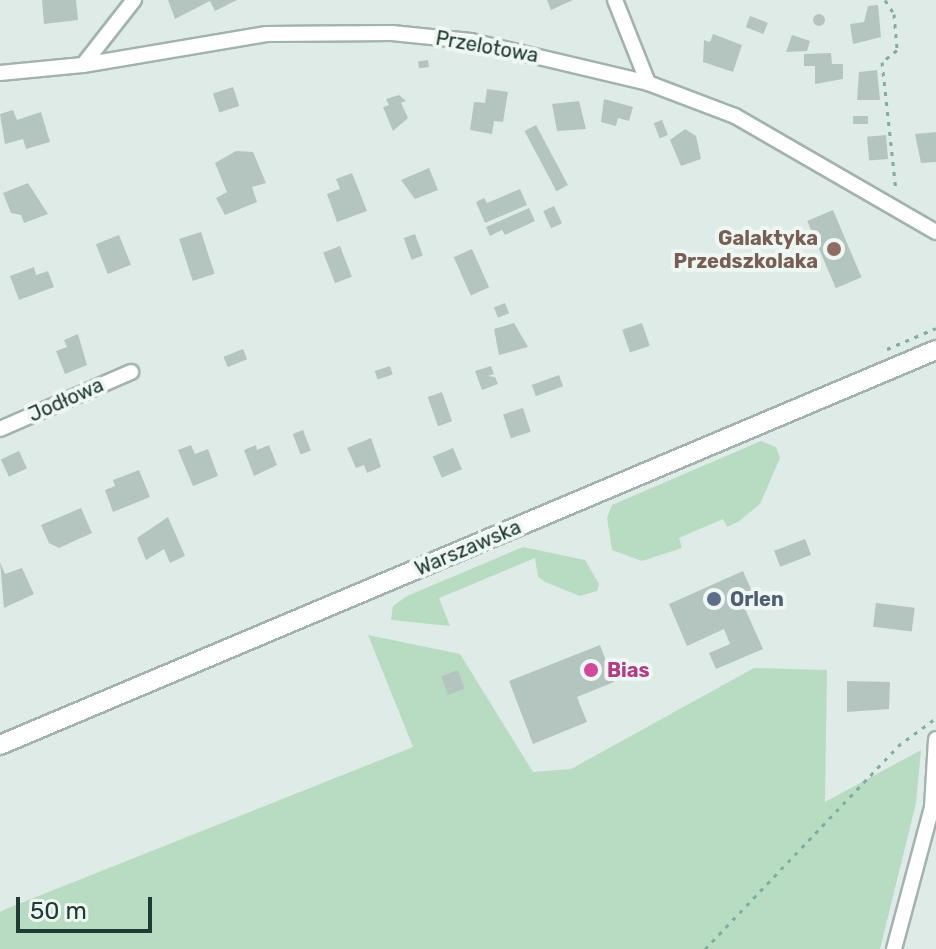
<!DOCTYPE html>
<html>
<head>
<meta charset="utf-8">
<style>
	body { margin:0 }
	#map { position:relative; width:936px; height:949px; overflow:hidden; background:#dfebe6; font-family:Rubik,sans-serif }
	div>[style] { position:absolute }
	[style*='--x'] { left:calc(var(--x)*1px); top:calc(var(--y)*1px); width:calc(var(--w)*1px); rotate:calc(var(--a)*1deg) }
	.green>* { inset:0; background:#b7dcc2 }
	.building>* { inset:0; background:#b4c5bf; transform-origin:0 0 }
	.round { border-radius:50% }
	.path>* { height:3px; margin-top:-1.5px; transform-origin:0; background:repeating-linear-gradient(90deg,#7faea0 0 4px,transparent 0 10px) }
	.roads { filter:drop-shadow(2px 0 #a2b3ad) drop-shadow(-2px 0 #a2b3ad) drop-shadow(0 2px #a2b3ad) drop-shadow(0 -2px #a2b3ad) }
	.minor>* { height:14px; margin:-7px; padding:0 7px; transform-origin:7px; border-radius:7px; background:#fff }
	.tertiary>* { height:18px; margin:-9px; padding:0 9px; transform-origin:9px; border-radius:9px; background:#fff }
	.dots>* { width:22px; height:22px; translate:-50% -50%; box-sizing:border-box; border:4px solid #eff7f3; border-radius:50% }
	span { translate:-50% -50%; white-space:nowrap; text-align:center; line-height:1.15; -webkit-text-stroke:8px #eff7f3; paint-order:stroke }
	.street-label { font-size:20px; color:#203b34 }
	.education-label { font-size:20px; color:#785e54; font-weight:700 }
	.right { translate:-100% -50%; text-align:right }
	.service-label { font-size:20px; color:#4e5e75; font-weight:700 }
	.left { translate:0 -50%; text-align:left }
	.hotel-label { font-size:20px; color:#b23c85; font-weight:700 }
	.scale { position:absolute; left:16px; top:897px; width:136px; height:36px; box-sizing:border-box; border:4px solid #203b34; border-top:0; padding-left:10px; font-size:24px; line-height:28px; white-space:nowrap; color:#203b34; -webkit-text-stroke:6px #eff7f3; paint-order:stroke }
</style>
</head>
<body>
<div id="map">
	<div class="green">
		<div style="clip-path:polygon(761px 441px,776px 447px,780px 458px,760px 504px,738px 522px,727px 527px,723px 519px,679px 538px,682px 548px,642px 561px,612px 550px,607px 518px,612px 505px)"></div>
		<div style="clip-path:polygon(523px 547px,585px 560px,599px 584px,597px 591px,580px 596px,545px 582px,538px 577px,535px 558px,439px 598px,450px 626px,391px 620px,393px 606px,407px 596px)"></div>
		<div style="clip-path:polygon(368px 635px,460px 654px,533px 772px,571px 769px,754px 668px,827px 670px,825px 802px,921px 750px,916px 803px,880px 949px,0 949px,0 912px,6px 909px,413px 747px)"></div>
	</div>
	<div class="building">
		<div style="clip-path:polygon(42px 0,76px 0,78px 20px,44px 24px)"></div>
		<div style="clip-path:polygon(168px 0,237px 0,215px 11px,210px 1px,175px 19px)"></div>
		<div style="clip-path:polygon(547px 0,573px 0,551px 10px)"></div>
		<div style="clip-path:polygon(878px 5px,881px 37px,853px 44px,850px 24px,864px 22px,868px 6px)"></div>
		<div class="round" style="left:813px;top:14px;width:12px;height:12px"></div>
		<div style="left:750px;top:16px;width:19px;height:12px;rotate:21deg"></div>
		<div style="clip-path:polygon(713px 34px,742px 45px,733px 72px,703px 62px,704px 40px,710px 42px)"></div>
		<div style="clip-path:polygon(792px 35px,810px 41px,807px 51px,786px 52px)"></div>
		<div style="clip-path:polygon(831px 53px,832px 64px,843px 64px,843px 79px,815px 84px,815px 66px,804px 66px,804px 54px)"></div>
		<div style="left:428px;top:60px;width:7px;height:10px;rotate:82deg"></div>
		<div style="clip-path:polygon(877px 70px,880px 100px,857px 100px,859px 72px)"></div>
		<div style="left:233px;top:87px;width:20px;height:21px;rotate:72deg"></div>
		<div style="clip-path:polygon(487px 89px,508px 92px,503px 122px,494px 121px,492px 134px,470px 130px,474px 102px,485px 103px)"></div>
		<div style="clip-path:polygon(399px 95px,406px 101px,401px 103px,408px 118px,393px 131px,383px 107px,389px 105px,386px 99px)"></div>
		<div style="clip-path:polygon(604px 99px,633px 107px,629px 121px,618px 118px,616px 126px,601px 122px)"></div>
		<div style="clip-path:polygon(579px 101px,586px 129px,557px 131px,552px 104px)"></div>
		<div style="clip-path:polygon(13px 110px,17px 120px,41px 112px,50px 142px,26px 149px,23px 139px,5px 144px,0 114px)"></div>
		<div style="left:868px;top:116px;width:8px;height:15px;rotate:90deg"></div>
		<div style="left:662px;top:120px;width:16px;height:9px;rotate:68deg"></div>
		<div style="left:536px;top:125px;width:68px;height:13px;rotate:62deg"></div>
		<div style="clip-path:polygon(685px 129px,696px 136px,701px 159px,681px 166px,670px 140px)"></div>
		<div style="clip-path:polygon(936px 132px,936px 162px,921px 163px,915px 134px)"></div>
		<div style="left:886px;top:135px;width:24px;height:19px;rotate:85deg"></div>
		<div style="clip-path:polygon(236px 151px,253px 152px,266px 183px,252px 187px,257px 202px,225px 215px,216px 198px,227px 192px,215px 163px)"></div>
		<div style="clip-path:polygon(429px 168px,438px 190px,415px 199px,401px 180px)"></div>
		<div style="clip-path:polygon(352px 173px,367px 211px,337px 222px,327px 194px,340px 189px,336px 179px)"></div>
		<div style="clip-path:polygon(28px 183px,48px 214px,24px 223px,21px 215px,11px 213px,3px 193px)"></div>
		<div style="clip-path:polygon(520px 189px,527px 205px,485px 223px,476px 202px,484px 198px,487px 203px)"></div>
		<div style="left:554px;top:206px;width:19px;height:12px;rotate:65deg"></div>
		<div style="clip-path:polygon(529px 208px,535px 221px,505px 235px,502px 230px,490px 236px,486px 227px)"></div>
		<div style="left:833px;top:210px;width:73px;height:28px;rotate:67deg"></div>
		<div style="left:201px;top:232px;width:44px;height:23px;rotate:72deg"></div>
		<div style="left:415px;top:234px;width:23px;height:12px;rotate:70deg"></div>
		<div style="left:119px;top:235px;width:32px;height:25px;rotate:68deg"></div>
		<div style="left:340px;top:246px;width:33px;height:18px;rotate:69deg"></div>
		<div style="left:472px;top:249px;width:42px;height:20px;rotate:66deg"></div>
		<div style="clip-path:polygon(34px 267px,36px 275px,48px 271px,54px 287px,19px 300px,10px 276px)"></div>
		<div style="left:505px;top:303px;width:11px;height:12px;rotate:68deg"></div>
		<div style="clip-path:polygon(514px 323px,528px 347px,499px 355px,494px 329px)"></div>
		<div style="left:642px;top:323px;width:24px;height:21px;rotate:71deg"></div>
		<div style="clip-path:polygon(78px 334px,87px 365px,65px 374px,56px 351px,67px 347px,64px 340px)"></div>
		<div style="left:243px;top:349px;width:11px;height:21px;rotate:68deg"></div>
		<div style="left:390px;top:366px;width:9px;height:16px;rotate:72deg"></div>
		<div style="clip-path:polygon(491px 366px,494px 374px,488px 376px,495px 377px,498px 384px,482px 390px,475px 371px)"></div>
		<div style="left:559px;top:375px;width:12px;height:29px;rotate:70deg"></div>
		<div style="left:442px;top:392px;width:31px;height:15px;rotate:71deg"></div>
		<div style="left:523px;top:408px;width:25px;height:21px;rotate:72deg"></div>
		<div style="left:303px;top:430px;width:22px;height:11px;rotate:69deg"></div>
		<div style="clip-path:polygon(371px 438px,381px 467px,367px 473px,364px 465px,356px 468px,347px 448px)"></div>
		<div style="clip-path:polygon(191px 445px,195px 454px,208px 449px,218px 476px,193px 486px,178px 450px)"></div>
		<div style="clip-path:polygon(256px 445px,257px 450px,269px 445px,277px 465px,254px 476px,244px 450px)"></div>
		<div style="left:453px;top:448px;width:23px;height:22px;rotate:67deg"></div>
		<div style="left:19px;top:451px;width:19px;height:20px;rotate:65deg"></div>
		<div style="clip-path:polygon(139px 470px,150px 497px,113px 512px,105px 490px,115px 486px,113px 480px)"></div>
		<div style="clip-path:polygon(81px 508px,92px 533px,59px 548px,49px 543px,41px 525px)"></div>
		<div style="clip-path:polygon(168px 517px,185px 556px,170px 563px,164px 549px,146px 560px,137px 538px)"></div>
		<div style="left:805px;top:539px;width:17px;height:33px;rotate:69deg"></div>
		<div style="clip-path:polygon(0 562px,5px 574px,22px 568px,34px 594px,4px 608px)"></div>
		<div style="clip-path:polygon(743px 571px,754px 596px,742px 602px,763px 649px,716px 669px,709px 653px,730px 644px,724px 629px,687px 646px,669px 604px)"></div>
		<div style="left:876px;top:603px;width:39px;height:24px;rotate:7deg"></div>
		<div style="clip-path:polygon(600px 645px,614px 682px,577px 697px,587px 722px,533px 744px,509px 681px)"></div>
		<div style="left:458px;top:670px;width:20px;height:18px;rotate:70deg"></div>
		<div style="clip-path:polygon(847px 681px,890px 682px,889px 709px,847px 712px)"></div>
	</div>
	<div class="path">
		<div style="--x:885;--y:0;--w:17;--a:57"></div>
		<div style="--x:894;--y:14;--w:36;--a:85"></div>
		<div style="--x:897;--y:50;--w:19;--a:141"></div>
		<div style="--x:882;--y:62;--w:129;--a:83.8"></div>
		<div style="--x:887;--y:349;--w:53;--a:-23.2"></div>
		<div style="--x:705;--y:949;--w:280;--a:-46.4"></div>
		<div style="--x:898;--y:746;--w:47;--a:-36.4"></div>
	</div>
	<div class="roads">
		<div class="minor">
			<div style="--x:615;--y:0;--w:89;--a:68.3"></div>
			<div style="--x:83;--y:65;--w:83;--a:-51.9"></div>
			<div style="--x:0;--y:73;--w:83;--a:-5.5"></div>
			<div style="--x:83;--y:65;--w:186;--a:-9.6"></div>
			<div style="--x:266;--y:34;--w:126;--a:-0.5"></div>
			<div style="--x:392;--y:33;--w:79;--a:5.8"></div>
			<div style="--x:471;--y:41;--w:182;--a:13.3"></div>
			<div style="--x:648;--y:83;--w:93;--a:20.8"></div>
			<div style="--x:735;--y:116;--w:232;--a:30"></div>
			<div style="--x:0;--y:429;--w:143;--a:-23.5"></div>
			<div style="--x:894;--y:949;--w:147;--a:-75"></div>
			<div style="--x:932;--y:807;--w:68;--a:-86.6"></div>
		</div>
		<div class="tertiary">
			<div style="--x:0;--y:745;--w:1016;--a:-22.88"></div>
		</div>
	</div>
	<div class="dots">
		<div style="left:834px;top:249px;background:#8d6e63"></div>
		<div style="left:714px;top:599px;background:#5c6f8a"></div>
		<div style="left:591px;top:670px;background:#d1479c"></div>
	</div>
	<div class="street-label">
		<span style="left:487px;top:47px;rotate:10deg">Przelotowa</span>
		<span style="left:66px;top:400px;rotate:-24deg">Jodłowa</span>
		<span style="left:468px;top:548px;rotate:-23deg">Warszawska</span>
	</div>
	<div class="education-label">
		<span class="right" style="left:818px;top:250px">Galaktyka<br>Przedszkolaka</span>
	</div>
	<div class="service-label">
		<span class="left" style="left:730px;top:599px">Orlen</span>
	</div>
	<div class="hotel-label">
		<span class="left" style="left:607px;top:670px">Bias</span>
	</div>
	<div class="scale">50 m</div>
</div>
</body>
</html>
